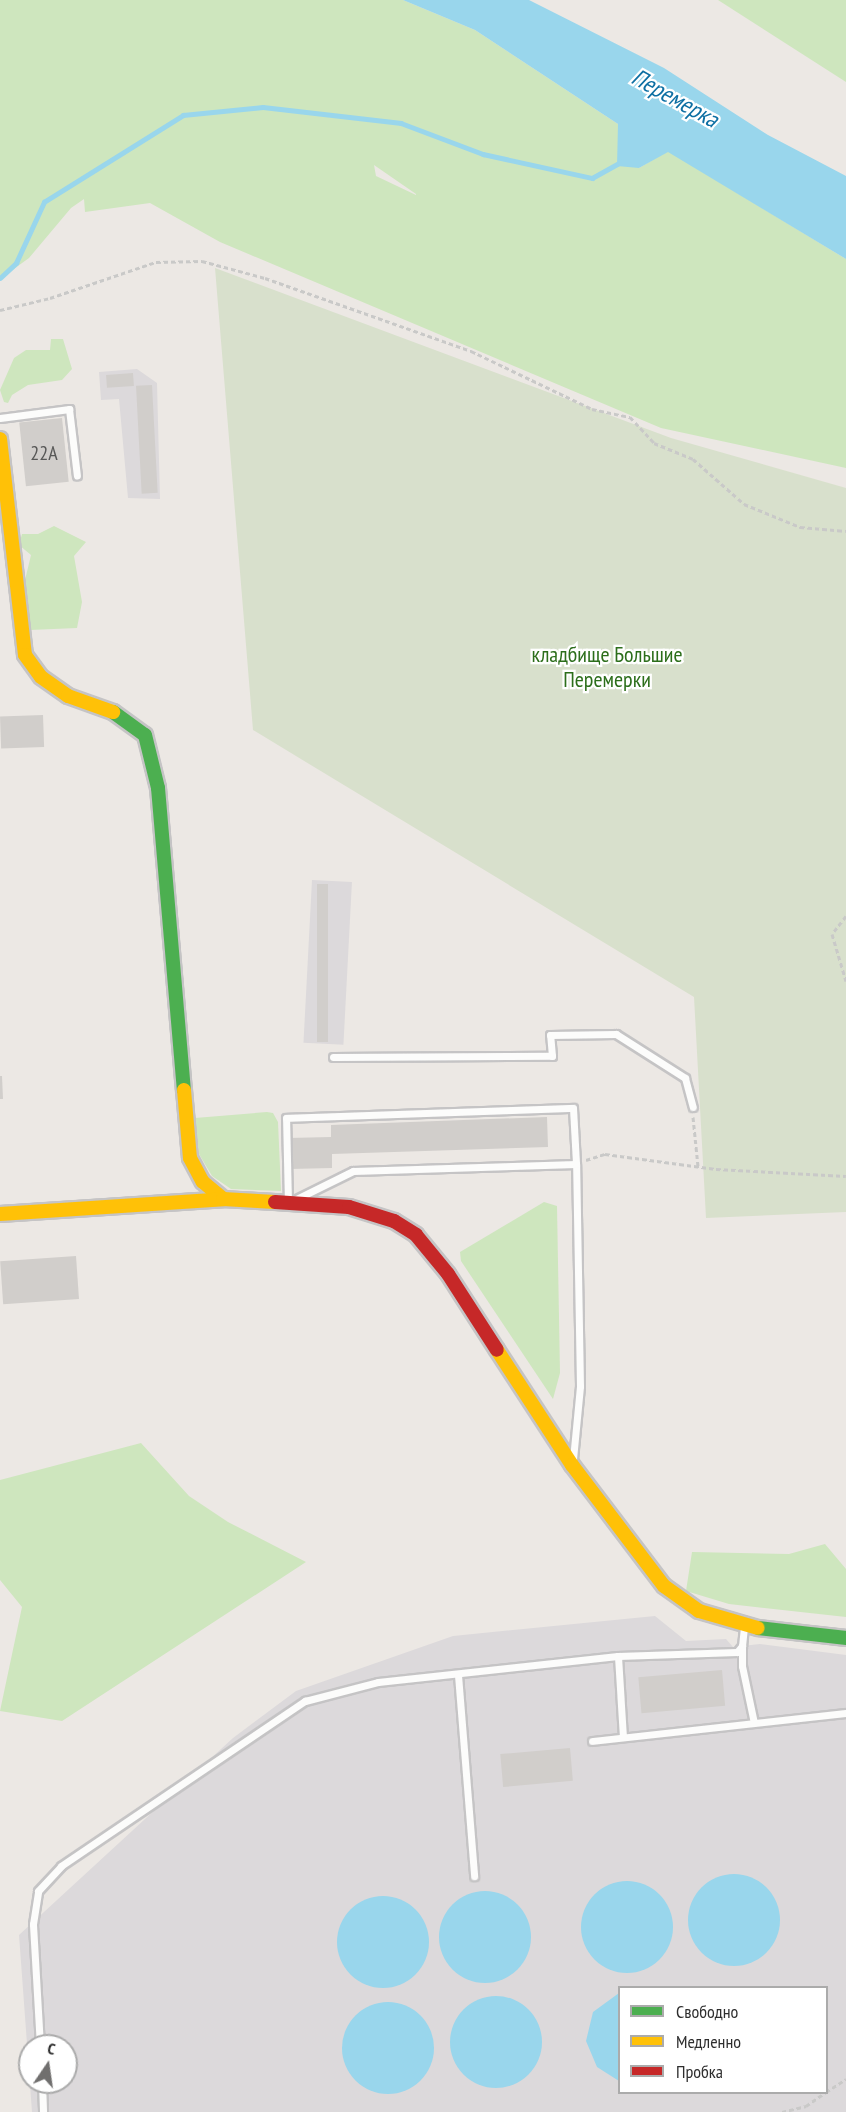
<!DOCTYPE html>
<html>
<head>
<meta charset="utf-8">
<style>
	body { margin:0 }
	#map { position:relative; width:846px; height:2112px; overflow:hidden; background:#ece8e4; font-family:"PT Sans Narrow",sans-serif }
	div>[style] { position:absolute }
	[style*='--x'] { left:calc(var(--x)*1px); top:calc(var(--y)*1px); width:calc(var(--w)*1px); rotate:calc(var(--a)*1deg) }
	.industrial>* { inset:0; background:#dcd9db; transform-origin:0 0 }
	.green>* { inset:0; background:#cee6be }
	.cemetery>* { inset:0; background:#d8e0cc }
	.water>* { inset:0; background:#99d6ec }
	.round { border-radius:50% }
	.stream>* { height:4.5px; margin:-2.25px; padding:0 2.25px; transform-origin:2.25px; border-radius:2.25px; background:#99d6ec }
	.building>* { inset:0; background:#d1cecb; transform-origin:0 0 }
	.path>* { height:3px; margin-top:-1.5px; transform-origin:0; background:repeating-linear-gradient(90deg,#c9c9c8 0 4.5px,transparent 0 7.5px) }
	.roads { filter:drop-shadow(2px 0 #c5c4c5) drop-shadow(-2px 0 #c5c4c5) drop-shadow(0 2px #c5c4c5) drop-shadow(0 -2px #c5c4c5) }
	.lane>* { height:7px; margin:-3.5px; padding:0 3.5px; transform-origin:3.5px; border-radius:3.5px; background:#fcfcfb }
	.fast>* { height:14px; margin:-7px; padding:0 7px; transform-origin:7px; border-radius:7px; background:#4caf50 }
	.slow>* { height:14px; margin:-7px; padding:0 7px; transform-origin:7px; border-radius:7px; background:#ffc107 }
	.jam>* { height:14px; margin:-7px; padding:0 7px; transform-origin:7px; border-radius:7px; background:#c62828 }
	span { translate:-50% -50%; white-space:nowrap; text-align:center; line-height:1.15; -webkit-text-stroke:4.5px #fff; paint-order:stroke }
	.number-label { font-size:20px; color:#585857 }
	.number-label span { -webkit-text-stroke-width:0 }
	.park-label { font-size:22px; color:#2c6e1b }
	.water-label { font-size:24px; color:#0d6fa3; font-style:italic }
	.legend { position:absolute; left:618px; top:1986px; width:210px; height:108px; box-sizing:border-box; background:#fff; border:2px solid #ababab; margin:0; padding:8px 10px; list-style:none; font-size:18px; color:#2e2e2e }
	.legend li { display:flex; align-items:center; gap:12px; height:30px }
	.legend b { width:30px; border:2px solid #ababab }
	.north { position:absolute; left:18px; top:2034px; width:60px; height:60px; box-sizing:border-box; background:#fff; border:2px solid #ababab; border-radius:50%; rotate:13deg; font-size:16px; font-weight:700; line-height:24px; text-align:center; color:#2e2e2e }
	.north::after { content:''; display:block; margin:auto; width:21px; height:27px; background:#706f6e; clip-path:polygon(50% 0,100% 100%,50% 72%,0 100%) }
</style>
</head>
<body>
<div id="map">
	<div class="industrial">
		<div style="clip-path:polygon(137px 369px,157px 383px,160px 499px,128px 498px,119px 399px,101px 400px,99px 372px)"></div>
		<div style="left:312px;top:880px;width:40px;height:163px;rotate:3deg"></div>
		<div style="clip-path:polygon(evenodd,655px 1616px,686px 1641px,726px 1639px,733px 1647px,760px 1644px,846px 1655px,846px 2112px,32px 2112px,19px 1935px,233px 1738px,296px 1691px,453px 1636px,655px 1616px,620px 1988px,826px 1988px,826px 2092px,620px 2092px,620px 1988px,655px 1616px,30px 2046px,66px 2046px,66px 2082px,30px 2082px,30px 2046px)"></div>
	</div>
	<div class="green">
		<div style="clip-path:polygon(evenodd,0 0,403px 0,475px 30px,618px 124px,639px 168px,668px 151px,846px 259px,846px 468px,661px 428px,220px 242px,150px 203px,85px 212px,84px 199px,71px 208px,29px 258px,0 279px,0 0,374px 165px,416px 194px,416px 195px,376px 176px,374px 165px)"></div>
		<div style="clip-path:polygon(718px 0,846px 0,846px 82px)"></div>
		<div style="clip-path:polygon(51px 339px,63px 339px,72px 369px,62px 380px,28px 385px,12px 395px,8px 403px,4px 402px,0 390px,14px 358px,26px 350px,50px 350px)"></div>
		<div style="clip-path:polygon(54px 526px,86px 542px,74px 556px,82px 602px,77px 628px,30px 630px,25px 580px,31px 555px,19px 545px,22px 534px,38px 534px)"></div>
		<div style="clip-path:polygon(267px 1112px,273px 1113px,278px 1122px,281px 1191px,231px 1189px,212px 1176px,199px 1154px,195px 1118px)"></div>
		<div style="clip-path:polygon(544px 1202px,557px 1206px,560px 1373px,553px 1399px,461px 1261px,460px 1252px)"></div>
		<div style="clip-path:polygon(141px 1443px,189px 1496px,228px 1522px,306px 1562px,62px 1721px,0 1711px,22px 1607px,0 1580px,0 1480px)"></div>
		<div style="clip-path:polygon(825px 1544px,846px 1569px,846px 1617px,729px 1604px,686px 1591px,692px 1552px,789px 1554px)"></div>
	</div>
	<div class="cemetery">
		<div style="clip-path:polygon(215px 268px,671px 438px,846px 488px,846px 1212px,706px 1218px,694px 997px,253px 730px)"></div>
	</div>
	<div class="water">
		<div style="clip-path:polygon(403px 0,529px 0,664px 68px,768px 135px,846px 176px,846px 259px,668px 152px,639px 168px,617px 166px,618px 124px,475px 30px)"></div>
		<div class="round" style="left:688px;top:1874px;width:92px;height:92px"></div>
		<div class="round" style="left:581px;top:1881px;width:92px;height:92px"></div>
		<div class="round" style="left:439px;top:1891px;width:92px;height:92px"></div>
		<div class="round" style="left:337px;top:1896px;width:92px;height:92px"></div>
		<div style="clip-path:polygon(619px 1993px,619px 1992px,619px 2081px,597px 2067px,586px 2041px,593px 2012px)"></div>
		<div class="round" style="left:450px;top:1996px;width:92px;height:92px"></div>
		<div class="round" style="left:342px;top:2002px;width:92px;height:92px"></div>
	</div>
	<div class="stream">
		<div style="--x:0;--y:278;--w:22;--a:-43"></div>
		<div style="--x:16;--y:263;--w:67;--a:-65.3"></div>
		<div style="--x:44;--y:202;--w:164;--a:-32"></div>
		<div style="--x:183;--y:115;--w:80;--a:-5.7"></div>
		<div style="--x:263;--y:107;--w:139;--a:6.6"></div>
		<div style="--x:401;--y:123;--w:88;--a:20.7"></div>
		<div style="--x:483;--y:154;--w:112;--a:12.4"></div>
		<div style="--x:592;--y:178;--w:33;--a:-29"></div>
	</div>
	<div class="building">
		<div style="left:133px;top:373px;width:13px;height:27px;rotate:86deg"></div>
		<div style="left:152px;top:385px;width:108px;height:16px;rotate:87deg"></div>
		<div style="left:62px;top:418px;width:64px;height:43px;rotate:84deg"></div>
		<div style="left:43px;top:715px;width:32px;height:43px;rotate:88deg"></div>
		<div style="left:317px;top:884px;width:11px;height:158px"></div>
		<div style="clip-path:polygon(0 1076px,2px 1076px,3px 1099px,0 1099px)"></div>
		<div style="clip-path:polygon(547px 1117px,548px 1147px,332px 1154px,332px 1168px,290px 1169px,288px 1138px,331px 1137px,331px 1125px)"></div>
		<div style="left:76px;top:1256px;width:43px;height:76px;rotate:86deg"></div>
		<div style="left:722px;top:1670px;width:36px;height:84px;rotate:85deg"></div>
		<div style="left:570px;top:1748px;width:33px;height:70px;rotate:85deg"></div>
	</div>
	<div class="path">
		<div style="--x:0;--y:310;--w:51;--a:-13.5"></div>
		<div style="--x:50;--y:298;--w:112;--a:-18.8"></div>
		<div style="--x:156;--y:262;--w:46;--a:-1.2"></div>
		<div style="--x:202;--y:261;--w:65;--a:15.1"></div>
		<div style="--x:265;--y:278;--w:219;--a:19.5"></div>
		<div style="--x:471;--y:351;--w:134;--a:25.6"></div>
		<div style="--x:592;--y:409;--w:39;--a:12"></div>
		<div style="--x:630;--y:417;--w:35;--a:47"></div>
		<div style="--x:654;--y:443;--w:42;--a:22.3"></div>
		<div style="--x:693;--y:459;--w:68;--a:41.4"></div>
		<div style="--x:744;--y:504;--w:61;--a:22.3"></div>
		<div style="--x:800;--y:527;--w:46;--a:5"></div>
		<div style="--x:846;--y:916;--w:23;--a:128"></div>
		<div style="--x:832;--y:934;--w:49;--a:73.4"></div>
		<div style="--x:693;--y:1117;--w:49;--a:84.2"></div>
		<div style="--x:586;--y:1160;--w:20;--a:-18"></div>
		<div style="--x:605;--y:1154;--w:112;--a:7.7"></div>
		<div style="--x:716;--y:1169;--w:130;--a:3.1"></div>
		<div style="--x:826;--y:2092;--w:24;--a:-33"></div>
		<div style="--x:782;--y:2112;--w:25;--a:-14"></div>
		<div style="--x:806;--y:2106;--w:24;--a:-35"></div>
	</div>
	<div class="roads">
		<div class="lane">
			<div style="--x:0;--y:418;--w:70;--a:-7.4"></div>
			<div style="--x:69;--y:409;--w:67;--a:83.2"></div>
			<div style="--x:333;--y:1057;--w:219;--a:-0.3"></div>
			<div style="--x:552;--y:1056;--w:21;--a:-95"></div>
			<div style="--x:550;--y:1035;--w:66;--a:-0.9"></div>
			<div style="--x:616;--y:1034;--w:82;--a:32.5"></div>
			<div style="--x:685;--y:1078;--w:30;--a:75"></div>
			<div style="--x:573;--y:1459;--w:73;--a:-84.5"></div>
			<div style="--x:580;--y:1386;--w:222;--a:-91"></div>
			<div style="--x:576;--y:1164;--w:223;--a:178.2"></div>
			<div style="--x:353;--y:1171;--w:72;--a:153.8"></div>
			<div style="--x:288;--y:1203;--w:85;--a:-91.3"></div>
			<div style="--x:286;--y:1118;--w:287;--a:-2"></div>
			<div style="--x:573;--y:1108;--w:56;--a:86.9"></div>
			<div style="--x:742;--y:1646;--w:20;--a:90"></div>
			<div style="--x:742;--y:1666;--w:58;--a:78.1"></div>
			<div style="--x:618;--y:1656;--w:81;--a:86.5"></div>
			<div style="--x:458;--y:1675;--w:202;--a:85.4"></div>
			<div style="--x:592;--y:1741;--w:256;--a:-6.3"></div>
			<div style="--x:40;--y:2046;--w:122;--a:-93.3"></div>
			<div style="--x:33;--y:1924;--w:33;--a:-81"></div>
			<div style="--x:38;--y:1891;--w:34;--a:-47"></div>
			<div style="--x:61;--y:1866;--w:295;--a:-34.1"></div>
			<div style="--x:305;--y:1701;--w:75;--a:-14.6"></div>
			<div style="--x:378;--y:1682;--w:241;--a:-6.2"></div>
			<div style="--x:618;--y:1656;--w:119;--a:-1.9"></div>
			<div style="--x:737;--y:1652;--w:8;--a:-50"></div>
			<div style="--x:742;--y:1646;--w:20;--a:-84"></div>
			<div style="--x:42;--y:2082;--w:30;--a:88"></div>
		</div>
		<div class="fast">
			<div style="--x:113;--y:712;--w:39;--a:36"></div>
			<div style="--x:145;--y:735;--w:55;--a:76.2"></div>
			<div style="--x:158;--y:788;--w:303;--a:85.1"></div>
			<div style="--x:758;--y:1628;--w:89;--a:6.5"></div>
		</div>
		<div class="slow">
			<div style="--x:0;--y:439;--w:217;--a:83.4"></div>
			<div style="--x:25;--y:655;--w:27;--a:54"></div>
			<div style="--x:41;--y:677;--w:33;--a:35"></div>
			<div style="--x:68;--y:696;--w:48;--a:19.6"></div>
			<div style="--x:184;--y:1090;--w:68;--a:85"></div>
			<div style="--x:190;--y:1158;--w:27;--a:62"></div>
			<div style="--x:203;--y:1182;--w:26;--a:40"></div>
			<div style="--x:0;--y:1214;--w:224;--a:-3.8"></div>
			<div style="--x:223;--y:1199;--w:52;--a:3.3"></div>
			<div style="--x:497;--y:1350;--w:137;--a:56.9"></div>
			<div style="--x:572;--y:1465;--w:152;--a:52.8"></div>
			<div style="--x:664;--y:1586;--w:43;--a:35.5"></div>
			<div style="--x:699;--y:1611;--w:61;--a:16.1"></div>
		</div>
		<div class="jam">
			<div style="--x:275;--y:1202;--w:74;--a:3.9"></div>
			<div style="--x:349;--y:1207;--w:47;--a:17.3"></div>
			<div style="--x:394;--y:1221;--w:26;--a:32"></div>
			<div style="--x:416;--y:1235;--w:50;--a:50.6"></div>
			<div style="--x:448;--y:1274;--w:90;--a:57.2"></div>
		</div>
	</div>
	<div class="number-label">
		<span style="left:44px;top:453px">22А</span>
	</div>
	<div class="park-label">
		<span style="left:607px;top:667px">кладбище Большие<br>Перемерки</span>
	</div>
	<div class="water-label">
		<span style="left:675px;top:98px;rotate:29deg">Перемерка</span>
	</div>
	<ul class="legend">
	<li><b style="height:8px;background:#4caf50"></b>Свободно</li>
	<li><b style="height:8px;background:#ffc107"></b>Медленно</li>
	<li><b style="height:8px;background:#c62828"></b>Пробка</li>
	</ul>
	<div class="north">С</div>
</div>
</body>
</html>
